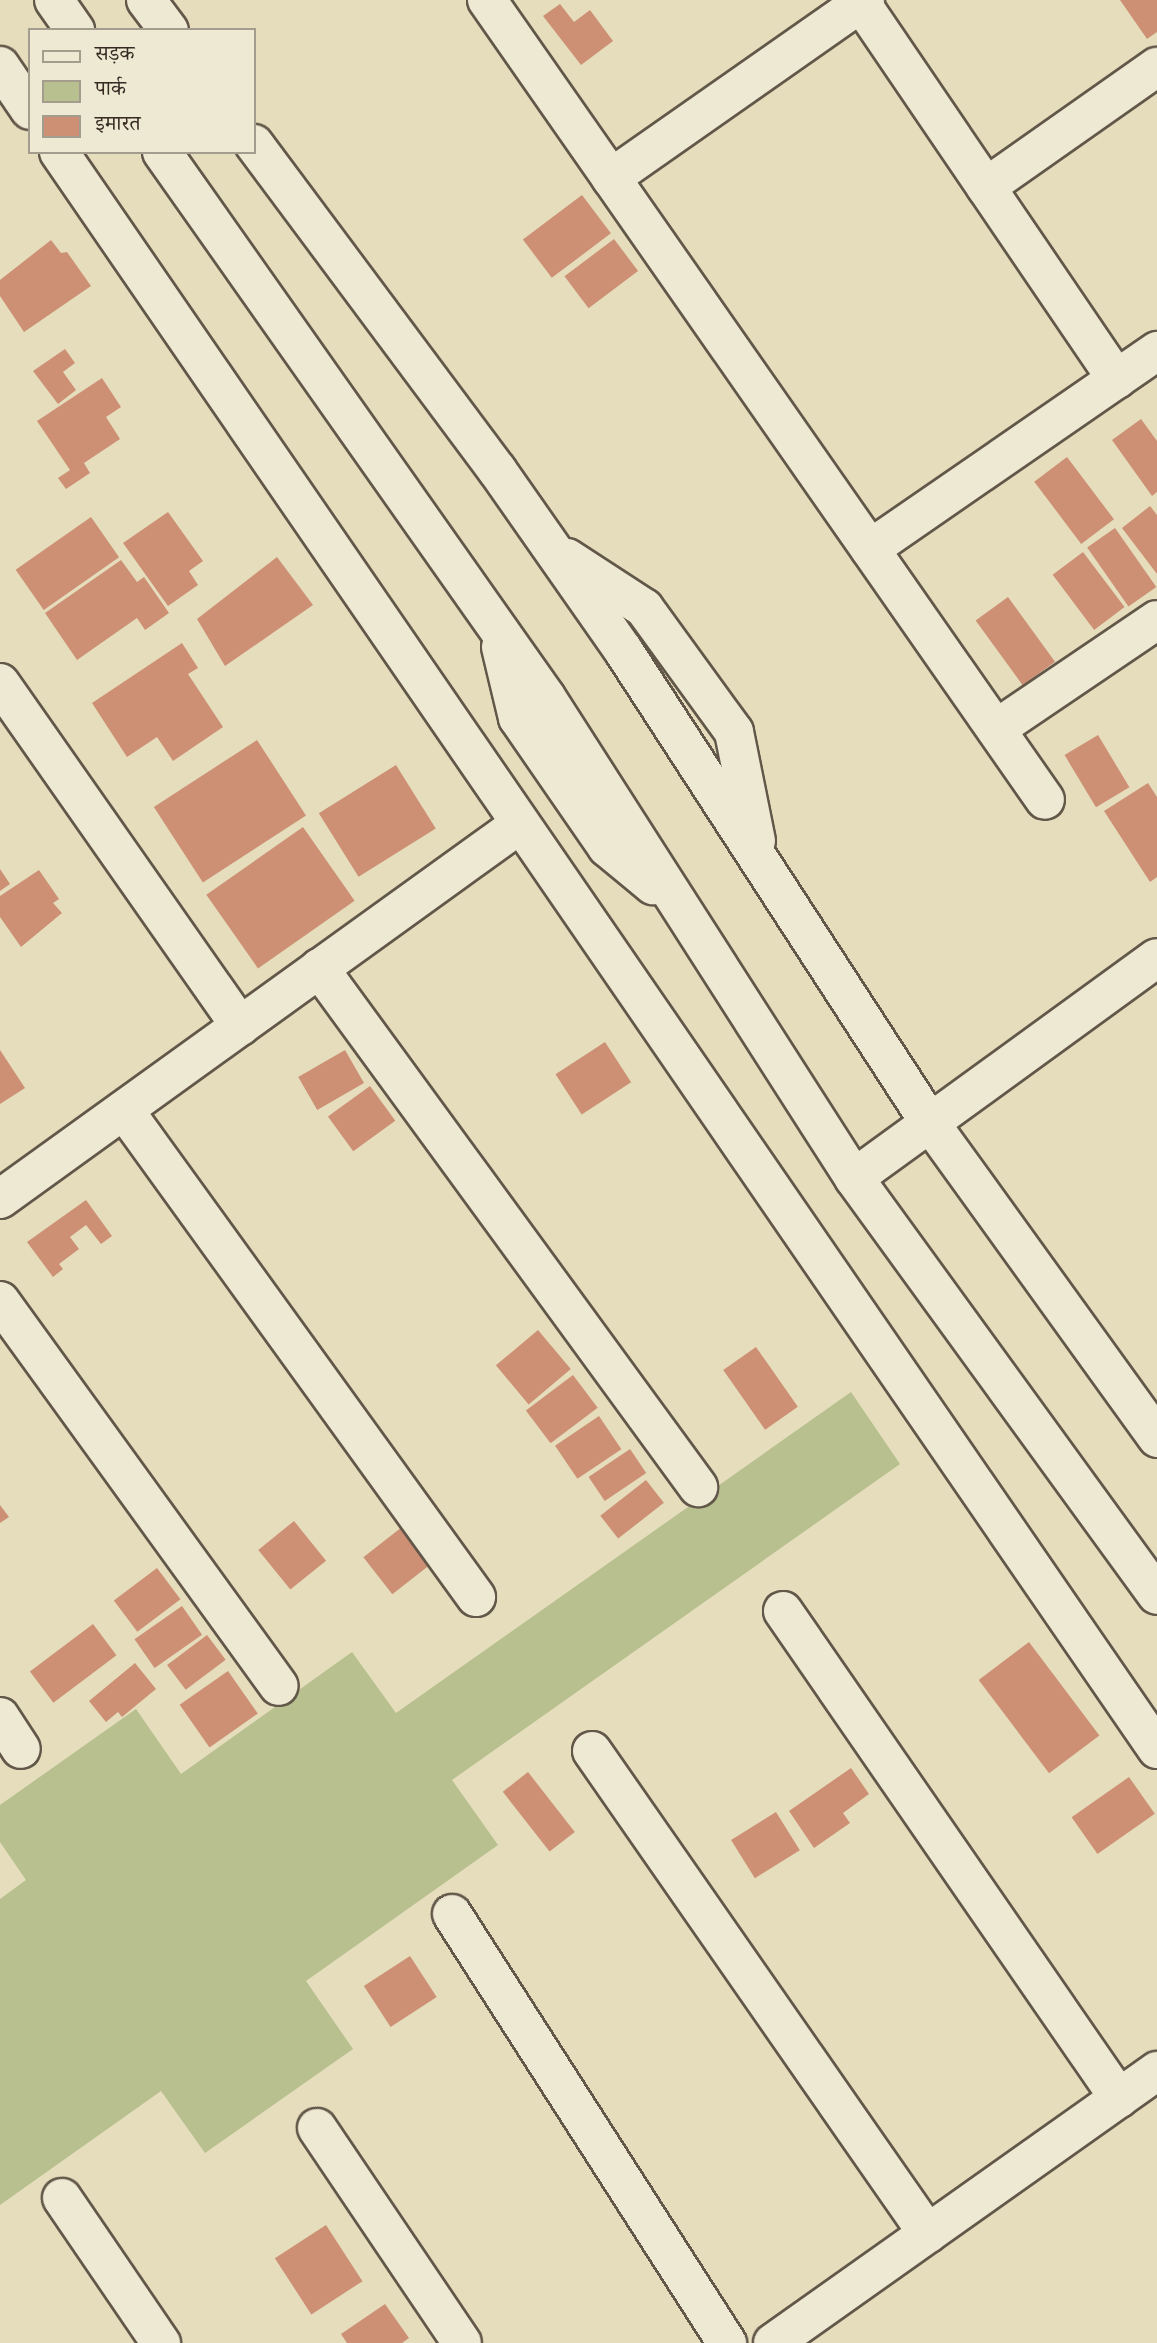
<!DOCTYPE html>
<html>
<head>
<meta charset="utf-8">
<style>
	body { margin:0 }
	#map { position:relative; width:1157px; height:2343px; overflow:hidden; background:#e5ddbc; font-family:"IM FELL French Canon","Noto Serif Devanagari",serif }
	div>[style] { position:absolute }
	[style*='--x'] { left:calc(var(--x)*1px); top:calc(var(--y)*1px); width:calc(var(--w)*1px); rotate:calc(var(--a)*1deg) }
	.green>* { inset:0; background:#b7c08e }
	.building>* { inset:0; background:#cd9075; transform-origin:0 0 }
	.roads { filter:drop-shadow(2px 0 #625749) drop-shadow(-2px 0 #625749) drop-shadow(0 2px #625749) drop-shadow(0 -2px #625749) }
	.minor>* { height:38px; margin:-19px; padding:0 19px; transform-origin:19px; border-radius:19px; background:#eee9d3 }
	span { translate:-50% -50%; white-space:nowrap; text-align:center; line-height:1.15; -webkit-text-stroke:6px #eee9d3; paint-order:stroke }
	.legend { position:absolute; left:28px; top:28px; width:228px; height:126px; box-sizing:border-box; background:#eee9d3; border:2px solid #a49d8d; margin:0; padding:9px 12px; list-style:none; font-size:21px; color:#362a23 }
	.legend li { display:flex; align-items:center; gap:14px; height:35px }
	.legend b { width:35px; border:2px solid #a49d8d }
</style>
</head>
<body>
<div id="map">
	<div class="green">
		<div style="clip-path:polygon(851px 1392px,900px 1464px,452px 1780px,498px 1845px,306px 1981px,353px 2049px,205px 2153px,161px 2091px,0 2205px,0 1899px,26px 1880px,0 1842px,0 1805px,136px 1709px,181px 1774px,352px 1652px,396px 1713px)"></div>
	</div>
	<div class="building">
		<div style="clip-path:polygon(1120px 0,1157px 0,1157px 32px,1147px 39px)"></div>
		<div style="clip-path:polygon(560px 4px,574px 22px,590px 10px,613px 41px,581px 65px,543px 16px)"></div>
		<div style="left:582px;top:195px;width:48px;height:74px;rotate:53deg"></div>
		<div style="left:614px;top:239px;width:40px;height:62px;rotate:53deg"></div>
		<div style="clip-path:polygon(51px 240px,61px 253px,67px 252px,91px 286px,24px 332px,0 296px,0 280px)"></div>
		<div style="clip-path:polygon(65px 349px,75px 363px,63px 372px,76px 390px,58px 404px,33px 371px)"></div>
		<div style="clip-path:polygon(102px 378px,121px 407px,106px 417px,120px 439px,84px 463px,90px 473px,66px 489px,58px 478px,70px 470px,37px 421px)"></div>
		<div style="clip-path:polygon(1141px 419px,1157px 441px,1157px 492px,1152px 496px,1112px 440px)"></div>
		<div style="left:1067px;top:457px;width:78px;height:41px;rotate:53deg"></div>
		<div style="clip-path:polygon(1150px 506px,1157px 515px,1157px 574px,1122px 528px)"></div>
		<div style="clip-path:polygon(168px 512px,203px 561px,189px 571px,198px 585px,168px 606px,123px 543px)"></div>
		<div style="left:91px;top:517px;width:49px;height:92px;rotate:55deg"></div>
		<div style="left:1115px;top:528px;width:72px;height:34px;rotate:55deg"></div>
		<div style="left:1083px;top:552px;width:69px;height:38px;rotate:53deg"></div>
		<div style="clip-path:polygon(277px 557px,313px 605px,225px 666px,197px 619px)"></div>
		<div style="clip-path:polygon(121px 560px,137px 582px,144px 577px,169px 613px,145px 630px,137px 618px,77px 660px,45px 613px)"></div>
		<div style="left:1008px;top:597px;width:80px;height:40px;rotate:54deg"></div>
		<div style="clip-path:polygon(182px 643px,198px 668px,188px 674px,223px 727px,173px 761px,157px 737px,127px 757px,92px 703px)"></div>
		<div style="left:1098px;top:735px;width:61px;height:39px;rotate:59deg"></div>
		<div style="left:257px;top:740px;width:90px;height:123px;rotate:57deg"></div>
		<div style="left:396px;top:765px;width:75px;height:91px;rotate:58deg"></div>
		<div style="clip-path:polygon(1148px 783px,1157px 797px,1157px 877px,1150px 882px,1104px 811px)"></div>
		<div style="left:303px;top:827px;width:90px;height:118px;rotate:55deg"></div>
		<div style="clip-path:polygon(0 869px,10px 884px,0 891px)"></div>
		<div style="clip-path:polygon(39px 870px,59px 899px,53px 903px,62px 913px,21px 947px,0 917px,0 896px)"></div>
		<div style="left:605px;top:1042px;width:48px;height:59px;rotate:57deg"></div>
		<div style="clip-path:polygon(0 1050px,25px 1088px,0 1104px)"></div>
		<div style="left:345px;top:1050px;width:38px;height:54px;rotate:60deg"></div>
		<div style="left:370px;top:1086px;width:43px;height:52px;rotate:54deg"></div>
		<div style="clip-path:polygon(86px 1200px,112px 1236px,101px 1244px,86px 1225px,70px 1237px,79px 1249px,59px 1264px,63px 1269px,53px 1277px,27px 1242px)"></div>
		<div style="left:538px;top:1330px;width:51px;height:55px;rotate:50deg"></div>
		<div style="left:756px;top:1347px;width:73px;height:40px;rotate:55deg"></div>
		<div style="left:573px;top:1375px;width:41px;height:59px;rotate:53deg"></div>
		<div style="left:599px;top:1416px;width:40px;height:53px;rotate:56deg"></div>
		<div style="left:630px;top:1449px;width:29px;height:50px;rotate:56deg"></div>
		<div style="left:646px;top:1480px;width:29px;height:58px;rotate:52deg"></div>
		<div style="clip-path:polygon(0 1505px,9px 1517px,0 1523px)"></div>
		<div style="left:294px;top:1521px;width:51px;height:46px;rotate:51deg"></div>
		<div style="left:402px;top:1527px;width:47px;height:49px;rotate:52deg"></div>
		<div style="left:157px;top:1568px;width:39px;height:54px;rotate:53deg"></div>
		<div style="left:182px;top:1606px;width:35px;height:58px;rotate:55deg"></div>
		<div style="left:93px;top:1624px;width:39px;height:79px;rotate:53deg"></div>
		<div style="left:207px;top:1635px;width:31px;height:50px;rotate:53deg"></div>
		<div style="left:1029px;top:1642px;width:117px;height:63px;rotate:53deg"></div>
		<div style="clip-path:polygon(135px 1663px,156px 1689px,122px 1717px,118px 1712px,106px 1722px,89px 1701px)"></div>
		<div style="left:228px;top:1671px;width:52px;height:59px;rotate:55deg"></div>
		<div style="clip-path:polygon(851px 1768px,869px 1794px,843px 1813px,850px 1823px,814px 1848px,789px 1811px)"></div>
		<div style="left:528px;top:1772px;width:76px;height:32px;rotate:52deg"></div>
		<div style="left:1129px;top:1777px;width:45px;height:70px;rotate:55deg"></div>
		<div style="left:776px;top:1812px;width:45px;height:53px;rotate:58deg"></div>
		<div style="left:410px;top:1956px;width:49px;height:55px;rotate:57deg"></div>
		<div style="left:326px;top:2225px;width:67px;height:61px;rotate:57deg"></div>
		<div style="clip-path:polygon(385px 2304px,409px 2338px,402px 2343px,347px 2343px,341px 2334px)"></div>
	</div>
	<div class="roads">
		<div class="minor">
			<div style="--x:54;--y:0;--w:37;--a:55"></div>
			<div style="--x:146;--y:0;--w:38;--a:53"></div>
			<div style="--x:487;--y:0;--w:975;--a:55.1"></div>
			<div style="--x:861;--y:3;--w:455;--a:55.8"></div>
			<div style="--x:0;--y:66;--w:53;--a:55.7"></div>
			<div style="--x:254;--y:144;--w:407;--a:53.3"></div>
			<div style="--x:497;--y:470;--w:220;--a:55"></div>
			<div style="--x:623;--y:650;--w:560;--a:57.02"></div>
			<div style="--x:928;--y:1120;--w:392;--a:54.2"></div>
			<div style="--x:59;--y:152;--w:1938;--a:55.49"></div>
			<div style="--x:162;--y:152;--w:667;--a:54.83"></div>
			<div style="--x:546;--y:697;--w:571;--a:57.37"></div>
			<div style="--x:854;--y:1178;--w:515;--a:54"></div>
			<div style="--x:611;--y:178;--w:310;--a:-35"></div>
			<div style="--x:986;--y:187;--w:209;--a:-35.1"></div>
			<div style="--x:870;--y:549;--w:349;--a:-34.6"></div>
			<div style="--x:567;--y:558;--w:92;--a:33"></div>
			<div style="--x:644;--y:608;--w:153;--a:54"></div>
			<div style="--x:734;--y:732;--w:111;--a:78.6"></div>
			<div style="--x:501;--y:647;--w:73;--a:76.5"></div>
			<div style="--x:518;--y:718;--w:157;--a:55.4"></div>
			<div style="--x:607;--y:847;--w:60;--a:39.6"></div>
			<div style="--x:0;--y:683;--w:419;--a:55"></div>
			<div style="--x:996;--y:729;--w:194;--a:-34.1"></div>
			<div style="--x:319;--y:968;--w:643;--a:53.86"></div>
			<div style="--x:124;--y:1110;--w:601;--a:54.14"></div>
			<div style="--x:854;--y:1178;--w:374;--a:-36"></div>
			<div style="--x:0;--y:1199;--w:641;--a:-35.8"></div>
			<div style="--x:0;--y:1301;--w:475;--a:54.1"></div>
			<div style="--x:783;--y:1611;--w:592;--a:55.4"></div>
			<div style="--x:0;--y:1717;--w:38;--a:57"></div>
			<div style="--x:592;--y:1751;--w:588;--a:55.18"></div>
			<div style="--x:452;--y:1914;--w:510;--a:57.34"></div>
			<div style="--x:317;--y:2128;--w:259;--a:56"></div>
			<div style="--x:62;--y:2198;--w:176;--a:55.7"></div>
			<div style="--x:773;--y:2343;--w:471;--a:-35.3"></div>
		</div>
	</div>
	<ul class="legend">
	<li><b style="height:9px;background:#eee9d3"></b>सड़क</li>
	<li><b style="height:19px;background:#b7c08e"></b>पार्क</li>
	<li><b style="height:19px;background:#cd9075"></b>इमारत</li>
	</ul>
</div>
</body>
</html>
